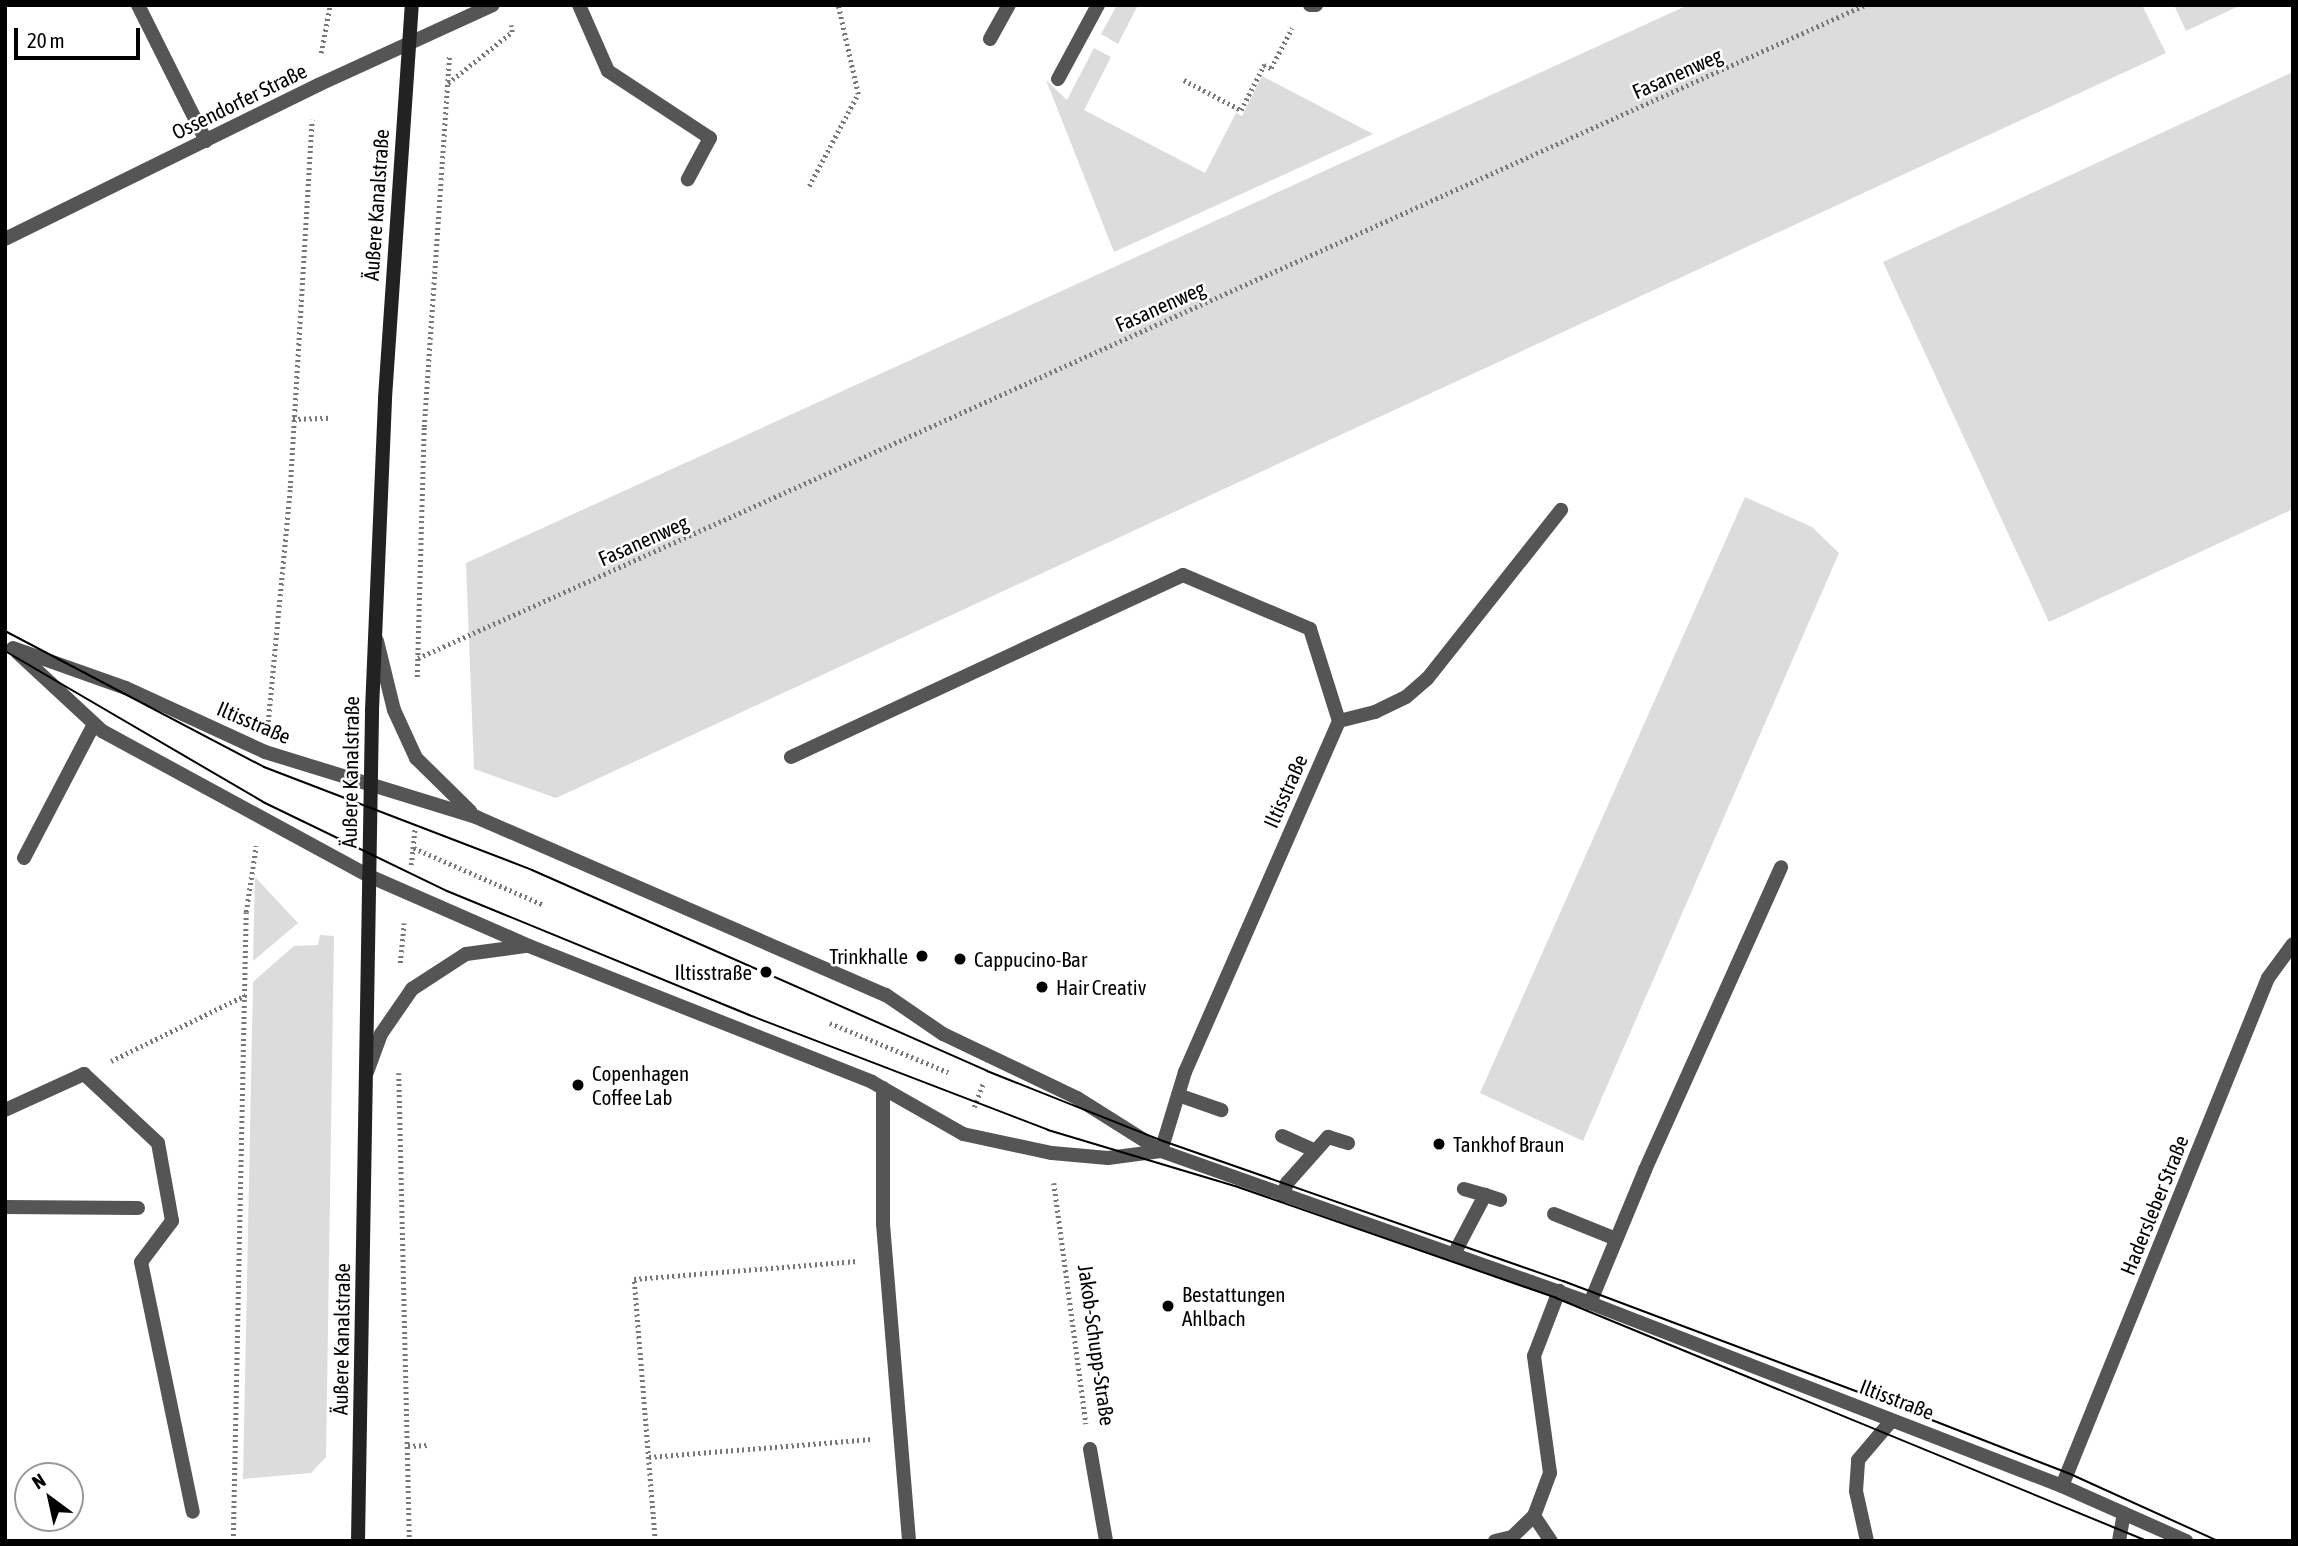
<!DOCTYPE html>
<html>
<head>
<meta charset="utf-8">
<style>
	body { margin:0 }
	#map { position:relative; width:2298px; height:1546px; overflow:hidden; background:#fff; font-family:"Asap Condensed",sans-serif }
	div>[style] { position:absolute }
	[style*='--x'] { left:calc(var(--x)*1px); top:calc(var(--y)*1px); width:calc(var(--w)*1px); rotate:calc(var(--a)*1deg) }
	.green>* { inset:0; background:#dcdcdc }
	.path>* { height:4.5px; margin-top:-2.25px; transform-origin:0; background:repeating-linear-gradient(90deg,#777 0 2px,transparent 0 5.5px) }
	.service>* { height:14px; margin:-7px; padding:0 7px; transform-origin:7px; border-radius:7px; background:#555 }
	.minor>* { height:14px; margin:-7px; padding:0 7px; transform-origin:7px; border-radius:7px; background:#555 }
	.tertiary>* { height:14px; margin:-7px; padding:0 7px; transform-origin:7px; border-radius:7px; background:#555 }
	.secondary>* { height:14px; margin:-7px; padding:0 7px; transform-origin:7px; border-radius:7px; background:#222 }
	.tram>* { height:2px; margin:-1px; padding:0 1px; transform-origin:1px; border-radius:1px; background:#000 }
	.dots>* { width:19px; height:19px; translate:-50% -50%; box-sizing:border-box; border:4px solid #fff; border-radius:50% }
	span { translate:-50% -50%; white-space:nowrap; text-align:center; line-height:1.15; -webkit-text-stroke:5px #fff; paint-order:stroke }
	.street-label { font-size:21px; color:#000 }
	.poi-label { font-size:21px; color:#000 }
	.right { translate:-100% -50%; text-align:right }
	.left { translate:0 -50%; text-align:left }
	.frame { position:absolute; inset:0; border:7px solid #000; pointer-events:none }
	.north { position:absolute; left:14px; top:1462px; width:70px; height:70px; box-sizing:border-box; background:#fff; border:2px solid #999; border-radius:50%; rotate:327deg; font-size:19px; font-weight:700; line-height:28px; text-align:center; color:#000 }
	.north::after { content:''; display:block; margin:auto; width:24px; height:32px; background:#000; clip-path:polygon(50% 0,100% 100%,50% 72%,0 100%) }
	.scale { position:absolute; left:14px; top:28px; width:126px; height:32px; box-sizing:border-box; border:4px solid #000; border-top:0; padding-left:9px; font-size:21px; line-height:24px; white-space:nowrap; color:#000; -webkit-text-stroke:5px #fff; paint-order:stroke }
</style>
</head>
<body>
<div id="map">
	<div class="green">
		<div style="clip-path:polygon(1117px 5px,1138px 5px,1118px 44px,1101px 34px)"></div>
		<div style="clip-path:polygon(1688px 5px,2142px 5px,2166px 53px,556px 798px,474px 769px,466px 563px)"></div>
		<div style="clip-path:polygon(2174px 5px,2241px 5px,2186px 31px)"></div>
		<div style="clip-path:polygon(1094px 48px,1111px 57px,1084px 110px,1205px 173px,1236px 113px,1242px 116px,1262px 76px,1373px 134px,1114px 252px,1046px 80px,1067px 100px)"></div>
		<div style="clip-path:polygon(2293px 72px,2293px 509px,2049px 622px,1883px 262px)"></div>
		<div style="clip-path:polygon(1745px 497px,1812px 527px,1839px 553px,1583px 1141px,1480px 1093px)"></div>
		<div style="clip-path:polygon(255px 877px,298px 923px,253px 961px)"></div>
		<div style="clip-path:polygon(320px 935px,334px 936px,326px 1457px,311px 1473px,243px 1479px,253px 982px,294px 946px,318px 945px)"></div>
	</div>
	<div class="path">
		<div style="--x:321;--y:53;--w:49;--a:-79.4"></div>
		<div style="--x:1184;--y:80;--w:64;--a:27.8"></div>
		<div style="--x:1241;--y:110;--w:51;--a:-62.9"></div>
		<div style="--x:1264;--y:65;--w:8;--a:23"></div>
		<div style="--x:1271;--y:68;--w:45;--a:-62.3"></div>
		<div style="--x:448;--y:83;--w:82;--a:-38.6"></div>
		<div style="--x:512;--y:32;--w:7;--a:-98"></div>
		<div style="--x:809;--y:186;--w:104;--a:-62"></div>
		<div style="--x:858;--y:94;--w:91;--a:-102.7"></div>
		<div style="--x:293;--y:419;--w:37;--a:-2"></div>
		<div style="--x:418;--y:658;--w:1588;--a:-24.29"></div>
		<div style="--x:417;--y:677;--w:250;--a:-88.4"></div>
		<div style="--x:424;--y:427;--w:372;--a:-86.1"></div>
		<div style="--x:268;--y:722;--w:235;--a:-84.6"></div>
		<div style="--x:290;--y:488;--w:369;--a:-86.6"></div>
		<div style="--x:414;--y:848;--w:142;--a:23.7"></div>
		<div style="--x:411;--y:865;--w:36;--a:-84"></div>
		<div style="--x:400;--y:963;--w:40;--a:-84.3"></div>
		<div style="--x:830;--y:1023;--w:128;--a:22.6"></div>
		<div style="--x:111;--y:1061;--w:150;--a:-26.1"></div>
		<div style="--x:399;--y:1073;--w:468;--a:88.7"></div>
		<div style="--x:974;--y:1107;--w:26;--a:-69"></div>
		<div style="--x:1054;--y:1183;--w:243;--a:82.4"></div>
		<div style="--x:408;--y:1446;--w:20;--a:-3"></div>
		<div style="--x:649;--y:1457;--w:224;--a:-4.6"></div>
		<div style="--x:233;--y:1541;--w:629;--a:-88.82"></div>
		<div style="--x:246;--y:912;--w:67;--a:-81.4"></div>
		<div style="--x:655;--y:1541;--w:263;--a:-94.6"></div>
		<div style="--x:634;--y:1279;--w:224;--a:-4.6"></div>
	</div>
	<div class="service">
		<div style="--x:579;--y:5;--w:72;--a:66.3"></div>
		<div style="--x:608;--y:71;--w:122;--a:33.3"></div>
		<div style="--x:710;--y:138;--w:47;--a:118.2"></div>
		<div style="--x:1310;--y:5;--w:6;--a:0"></div>
		<div style="--x:990;--y:39;--w:39;--a:-61"></div>
		<div style="--x:1058;--y:79;--w:84;--a:-61.6"></div>
		<div style="--x:791;--y:757;--w:432;--a:-24.9"></div>
		<div style="--x:1183;--y:575;--w:138;--a:23"></div>
		<div style="--x:1310;--y:629;--w:96;--a:72.5"></div>
		<div style="--x:1339;--y:721;--w:37;--a:-14"></div>
		<div style="--x:1375;--y:712;--w:34;--a:-26"></div>
		<div style="--x:1406;--y:697;--w:28;--a:-41"></div>
		<div style="--x:1427;--y:679;--w:216;--a:-51.6"></div>
		<div style="--x:24;--y:858;--w:151;--a:-62.4"></div>
		<div style="--x:84;--y:1074;--w:101;--a:43"></div>
		<div style="--x:158;--y:1143;--w:79;--a:79.8"></div>
		<div style="--x:172;--y:1221;--w:51;--a:127.1"></div>
		<div style="--x:141;--y:1262;--w:255;--a:78.3"></div>
		<div style="--x:883;--y:1088;--w:136;--a:90"></div>
		<div style="--x:883;--y:1224;--w:318;--a:85.3"></div>
		<div style="--x:1178;--y:1095;--w:46;--a:19.2"></div>
		<div style="--x:1282;--y:1136;--w:36;--a:24"></div>
		<div style="--x:1485;--y:1195;--w:16;--a:18"></div>
		<div style="--x:1283;--y:1196;--w:14;--a:-73"></div>
		<div style="--x:1287;--y:1183;--w:62;--a:-48.3"></div>
		<div style="--x:1328;--y:1137;--w:21;--a:17"></div>
		<div style="--x:5;--y:1207;--w:133;--a:0.4"></div>
		<div style="--x:1554;--y:1214;--w:67;--a:22"></div>
		<div style="--x:1454;--y:1254;--w:67;--a:-62.3"></div>
		<div style="--x:1485;--y:1195;--w:22;--a:-164"></div>
		<div style="--x:1090;--y:1449;--w:93;--a:80.1"></div>
		<div style="--x:1534;--y:1516;--w:30;--a:56"></div>
	</div>
	<div class="minor">
		<div style="--x:138;--y:5;--w:152;--a:63.4"></div>
		<div style="--x:5;--y:239;--w:349;--a:-26.2"></div>
		<div style="--x:318;--y:85;--w:192;--a:-24.6"></div>
		<div style="--x:5;--y:1110;--w:87;--a:-24.5"></div>
		<div style="--x:1161;--y:1151;--w:83;--a:-73.1"></div>
		<div style="--x:1185;--y:1072;--w:383;--a:-66.3"></div>
		<div style="--x:1590;--y:1303;--w:144;--a:-67.5"></div>
		<div style="--x:1645;--y:1170;--w:332;--a:-65.8"></div>
		<div style="--x:2062;--y:1486;--w:548;--a:-67.93"></div>
		<div style="--x:2268;--y:978;--w:42;--a:-53.7"></div>
		<div style="--x:1495;--y:1541;--w:17;--a:-13"></div>
		<div style="--x:1512;--y:1537;--w:30;--a:-44"></div>
		<div style="--x:1534;--y:1516;--w:46;--a:-69.6"></div>
		<div style="--x:1550;--y:1473;--w:118;--a:-97.8"></div>
		<div style="--x:1534;--y:1356;--w:70;--a:-69"></div>
		<div style="--x:1867;--y:1541;--w:51;--a:-102.4"></div>
		<div style="--x:1856;--y:1491;--w:31;--a:-86"></div>
		<div style="--x:1858;--y:1460;--w:52;--a:-49.6"></div>
		<div style="--x:2119;--y:1541;--w:28;--a:-80"></div>
	</div>
	<div class="tertiary">
		<div style="--x:377;--y:641;--w:71;--a:76.2"></div>
		<div style="--x:394;--y:710;--w:53;--a:65.4"></div>
		<div style="--x:416;--y:758;--w:76;--a:44.5"></div>
		<div style="--x:13;--y:648;--w:120;--a:19.5"></div>
		<div style="--x:126;--y:688;--w:153;--a:24.7"></div>
		<div style="--x:265;--y:752;--w:221;--a:17.1"></div>
		<div style="--x:476;--y:817;--w:447;--a:23.5"></div>
		<div style="--x:886;--y:995;--w:69;--a:34.4"></div>
		<div style="--x:943;--y:1034;--w:148;--a:25.5"></div>
		<div style="--x:1077;--y:1098;--w:99;--a:32.2"></div>
		<div style="--x:1161;--y:1151;--w:455;--a:19.5"></div>
		<div style="--x:1590;--y:1303;--w:506;--a:21.19"></div>
		<div style="--x:2062;--y:1486;--w:136;--a:23.9"></div>
		<div style="--x:17;--y:652;--w:116;--a:42.9"></div>
		<div style="--x:102;--y:731;--w:304;--a:28.5"></div>
		<div style="--x:369;--y:876;--w:175;--a:23.6"></div>
		<div style="--x:529;--y:946;--w:369;--a:21.6"></div>
		<div style="--x:872;--y:1082;--w:105;--a:29.7"></div>
		<div style="--x:963;--y:1134;--w:91;--a:12.1"></div>
		<div style="--x:1052;--y:1153;--w:56;--a:5.1"></div>
		<div style="--x:1108;--y:1158;--w:53;--a:-7.5"></div>
		<div style="--x:367;--y:1072;--w:40;--a:-69.8"></div>
		<div style="--x:381;--y:1034;--w:55;--a:-55.4"></div>
		<div style="--x:412;--y:989;--w:64;--a:-32.9"></div>
		<div style="--x:466;--y:954;--w:61;--a:-7.6"></div>
	</div>
	<div class="secondary">
		<div style="--x:358;--y:1541;--w:831;--a:-89.03"></div>
		<div style="--x:372;--y:710;--w:312;--a:-87.6"></div>
		<div style="--x:385;--y:398;--w:394;--a:-86.1"></div>
	</div>
	<div class="tram">
		<div style="--x:5;--y:631;--w:293;--a:27.7"></div>
		<div style="--x:264;--y:767;--w:287;--a:21"></div>
		<div style="--x:532;--y:870;--w:497;--a:23.8"></div>
		<div style="--x:987;--y:1071;--w:189;--a:21.7"></div>
		<div style="--x:1163;--y:1141;--w:424;--a:19.3"></div>
		<div style="--x:1563;--y:1281;--w:361;--a:20.6"></div>
		<div style="--x:1901;--y:1408;--w:179;--a:21.3"></div>
		<div style="--x:2068;--y:1473;--w:165;--a:24.4"></div>
		<div style="--x:5;--y:651;--w:299;--a:30.3"></div>
		<div style="--x:263;--y:802;--w:204;--a:25.8"></div>
		<div style="--x:447;--y:891;--w:326;--a:22.3"></div>
		<div style="--x:749;--y:1015;--w:320;--a:21"></div>
		<div style="--x:1048;--y:1130;--w:195;--a:16.7"></div>
		<div style="--x:1235;--y:1186;--w:340;--a:19.2"></div>
		<div style="--x:1556;--y:1298;--w:639;--a:22.35"></div>
	</div>
	<div class="dots">
		<div style="left:922px;top:956px;background:#000"></div>
		<div style="left:960px;top:959px;background:#000"></div>
		<div style="left:766px;top:972px;background:#000"></div>
		<div style="left:1042px;top:987px;background:#000"></div>
		<div style="left:578px;top:1085px;background:#000"></div>
		<div style="left:1439px;top:1144px;background:#000"></div>
		<div style="left:1168px;top:1306px;background:#000"></div>
	</div>
	<div class="street-label">
		<span style="left:1677px;top:73px;rotate:-24deg">Fasanenweg</span>
		<span style="left:239px;top:101px;rotate:-26deg">Ossendorfer Straße</span>
		<span style="left:376px;top:205px;rotate:-86deg">Äußere Kanalstraße</span>
		<span style="left:1160px;top:306px;rotate:-24deg">Fasanenweg</span>
		<span style="left:643px;top:540px;rotate:-24deg">Fasanenweg</span>
		<span style="left:254px;top:722px;rotate:23deg">Iltisstraße</span>
		<span style="left:350px;top:772px;rotate:-89deg">Äußere Kanalstraße</span>
		<span style="left:1285px;top:791px;rotate:-66deg">Iltisstraße</span>
		<span style="left:2154px;top:1205px;rotate:-68deg">Hadersleber Straße</span>
		<span style="left:341px;top:1339px;rotate:-89deg">Äußere Kanalstraße</span>
		<span style="left:1097px;top:1345px;rotate:82deg">Jakob-Schupp-Straße</span>
		<span style="left:1897px;top:1399px;rotate:21deg">Iltisstraße</span>
	</div>
	<div class="poi-label">
		<span class="right" style="left:908px;top:956px">Trinkhalle</span>
		<span class="left" style="left:974px;top:959px">Cappucino-Bar</span>
		<span class="right" style="left:752px;top:972px">Iltisstraße</span>
		<span class="left" style="left:1056px;top:987px">Hair Creativ</span>
		<span class="left" style="left:592px;top:1085px">Copenhagen<br>Coffee Lab</span>
		<span class="left" style="left:1453px;top:1144px">Tankhof Braun</span>
		<span class="left" style="left:1182px;top:1306px">Bestattungen<br>Ahlbach</span>
	</div>
	<div class="frame"></div>
	<div class="north">N</div>
	<div class="scale">20 m</div>
</div>
</body>
</html>
